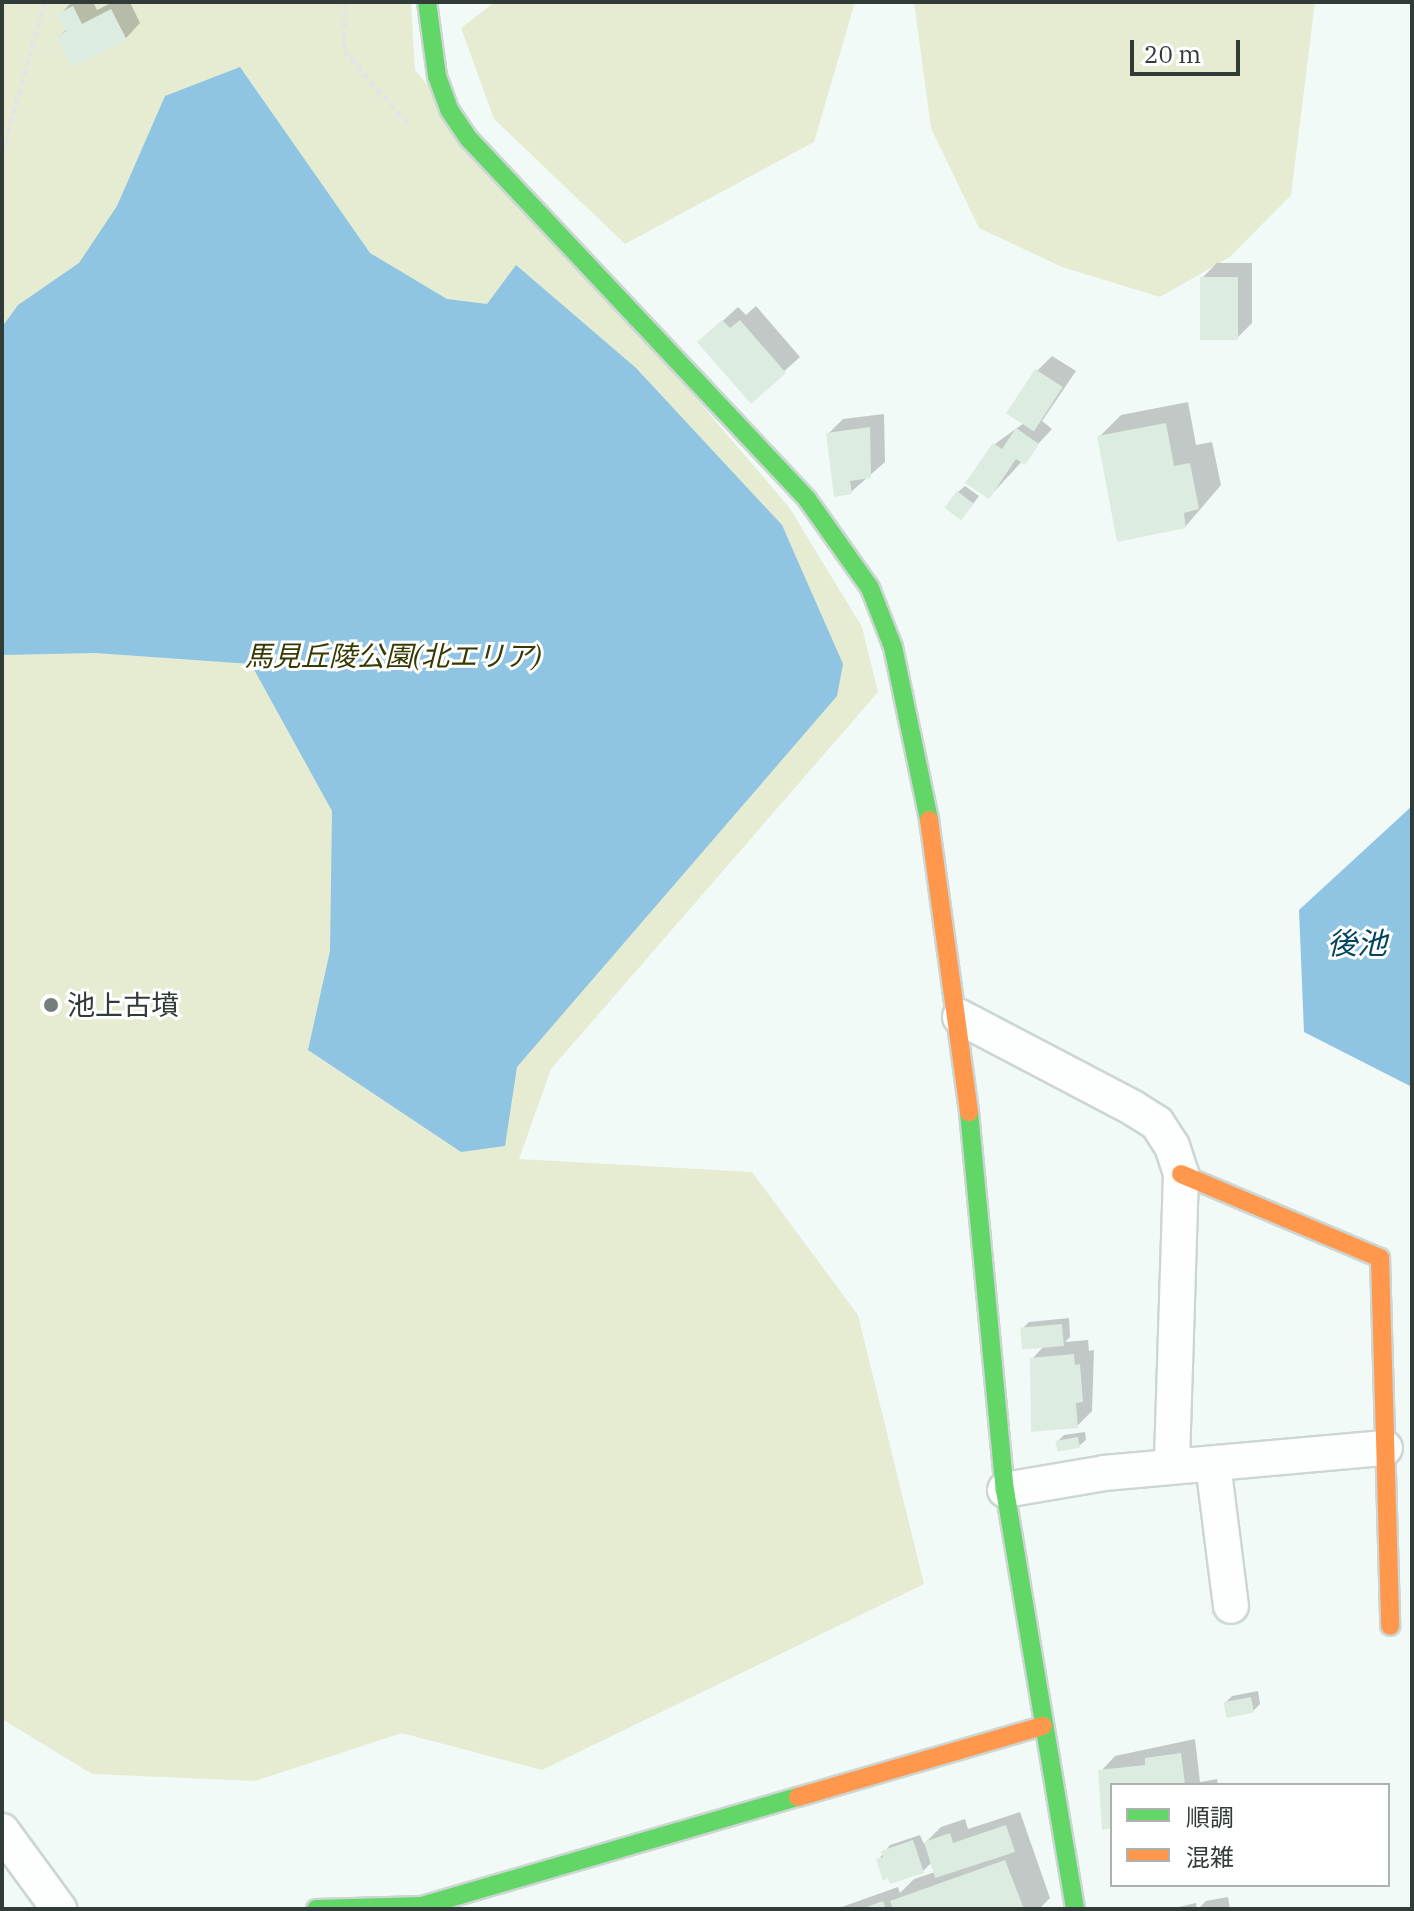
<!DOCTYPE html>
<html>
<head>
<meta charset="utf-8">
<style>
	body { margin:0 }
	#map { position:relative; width:1414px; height:1911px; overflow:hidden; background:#f2faf8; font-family:"IBM Plex Serif","Noto Sans JP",serif }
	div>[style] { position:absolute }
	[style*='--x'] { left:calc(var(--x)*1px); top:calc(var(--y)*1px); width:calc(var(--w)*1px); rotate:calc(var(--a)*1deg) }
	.green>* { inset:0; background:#e5ecd2 }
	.water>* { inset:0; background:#8fc5e3 }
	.shadow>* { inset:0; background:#0003 }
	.building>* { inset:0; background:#ddece0; transform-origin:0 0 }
	.path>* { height:5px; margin-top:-2.5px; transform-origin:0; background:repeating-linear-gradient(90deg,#e2e5e4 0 6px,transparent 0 10px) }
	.roads { filter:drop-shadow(2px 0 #ccd6d3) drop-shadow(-2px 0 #ccd6d3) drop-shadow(0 2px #ccd6d3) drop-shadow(0 -2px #ccd6d3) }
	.street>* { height:34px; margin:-17px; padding:0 17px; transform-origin:17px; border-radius:17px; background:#fdfefe }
	.fast>* { height:18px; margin:-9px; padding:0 9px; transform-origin:9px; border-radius:9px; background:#63d668 }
	.slow>* { height:18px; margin:-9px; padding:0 9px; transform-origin:9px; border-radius:9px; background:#ff974d }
	.dots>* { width:22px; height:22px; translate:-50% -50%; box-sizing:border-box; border:4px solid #fff; border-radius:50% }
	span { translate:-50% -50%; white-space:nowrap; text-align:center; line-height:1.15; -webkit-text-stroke:6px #fff; paint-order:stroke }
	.park-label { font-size:28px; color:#373a00; font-style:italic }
	.poi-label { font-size:28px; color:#313b38 }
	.left { translate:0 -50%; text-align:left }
	.water-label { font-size:30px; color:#034461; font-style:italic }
	.frame { position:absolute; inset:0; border:4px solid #313b38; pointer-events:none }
	.legend { position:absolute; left:1110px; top:1783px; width:280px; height:104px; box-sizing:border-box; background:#fff; border:2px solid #adb1af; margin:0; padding:10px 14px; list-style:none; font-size:24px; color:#313b38 }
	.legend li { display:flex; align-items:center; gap:16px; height:40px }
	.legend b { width:40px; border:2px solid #adb1af }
	.scale { position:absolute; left:1130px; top:40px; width:110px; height:36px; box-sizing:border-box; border:4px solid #313b38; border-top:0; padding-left:10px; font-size:24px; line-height:28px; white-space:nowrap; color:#313b38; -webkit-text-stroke:6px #fff; paint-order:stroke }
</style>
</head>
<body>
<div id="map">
	<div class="green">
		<div style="clip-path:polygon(2px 2px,411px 2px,415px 70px,789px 507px,862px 627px,878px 692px,551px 1069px,519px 1159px,752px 1172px,858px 1315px,924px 1584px,542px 1770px,402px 1733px,255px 1781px,92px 1774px,2px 1719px)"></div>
		<div style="clip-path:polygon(495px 2px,855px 2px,814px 142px,625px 244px,494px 119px,461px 28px)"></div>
		<div style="clip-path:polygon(914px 2px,1315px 2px,1291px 195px,1230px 257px,1160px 297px,1062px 267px,979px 228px,931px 128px)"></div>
	</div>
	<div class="water">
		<div style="clip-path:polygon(240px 67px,370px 253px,447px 299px,487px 304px,516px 265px,636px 368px,782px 525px,843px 664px,837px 696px,517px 1067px,505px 1146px,461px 1152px,308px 1050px,330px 951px,332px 811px,251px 664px,95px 653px,2px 655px,2px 327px,18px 305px,79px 263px,117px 206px,165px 96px)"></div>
		<div style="clip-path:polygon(1412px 806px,1412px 1087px,1304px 1032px,1299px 910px)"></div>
	</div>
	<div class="shadow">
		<div style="clip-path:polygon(72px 2px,93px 2px,97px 10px,113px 2px,130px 2px,140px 23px,126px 38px,58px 37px,67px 29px,59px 15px)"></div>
		<div style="clip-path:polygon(1217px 263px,1252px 263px,1252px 323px,1237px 338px,1202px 278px)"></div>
		<div style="clip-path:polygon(756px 306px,800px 357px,751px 401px,715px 328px,738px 307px,746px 315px)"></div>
		<div style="clip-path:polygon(1052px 356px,1076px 371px,1042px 421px,1052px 429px,989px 497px,968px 482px,995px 444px,1024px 423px,1037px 371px)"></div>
		<div style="clip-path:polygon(1188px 402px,1196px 445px,1212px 442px,1221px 485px,1185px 527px,1099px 437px,1121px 415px)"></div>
		<div style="clip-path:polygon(884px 414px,885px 462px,851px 492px,828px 434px,843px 419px)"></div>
		<div style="clip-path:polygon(965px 486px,979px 496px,967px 512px,958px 492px)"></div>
		<div style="clip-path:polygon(1069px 1318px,1070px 1337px,1065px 1342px,1088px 1340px,1089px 1351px,1094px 1350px,1092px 1411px,1077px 1426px,1032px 1359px,1045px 1345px,1022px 1329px,1029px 1322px)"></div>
		<div style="clip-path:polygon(1085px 1432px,1086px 1440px,1079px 1446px,1057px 1442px,1064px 1435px)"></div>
		<div style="clip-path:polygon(1258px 1691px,1260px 1704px,1253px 1711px,1225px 1703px,1232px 1696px)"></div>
		<div style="clip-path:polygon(1195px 1739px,1200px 1782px,1217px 1779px,1218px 1785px,1112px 1785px,1112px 1826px,1101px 1771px,1115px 1756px)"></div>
		<div style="clip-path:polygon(1020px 1812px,1050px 1898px,1039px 1909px,836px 1909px,898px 1887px,900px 1893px,914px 1879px,935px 1872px,932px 1862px,923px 1871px,878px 1860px,890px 1845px,920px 1835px,924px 1844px,941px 1827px,965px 1819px,968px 1829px)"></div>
		<div style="clip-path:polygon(1228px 1897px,1230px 1909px,1198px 1909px,1206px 1901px)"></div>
		<div style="clip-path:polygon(1196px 1903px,1197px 1909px,1170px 1909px)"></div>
	</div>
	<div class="building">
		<div style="clip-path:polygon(73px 6px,82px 24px,111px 9px,127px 40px,71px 67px,56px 37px,66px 31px,57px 14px)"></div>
		<div style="left:1200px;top:277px;width:38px;height:63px"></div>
		<div style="clip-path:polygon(722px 320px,730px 328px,740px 320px,786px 373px,751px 404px,697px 342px)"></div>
		<div style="left:1035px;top:369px;width:33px;height:53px;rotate:33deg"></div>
		<div style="clip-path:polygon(1166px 423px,1174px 466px,1190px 463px,1199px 509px,1184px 513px,1186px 528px,1117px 542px,1097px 436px)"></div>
		<div style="clip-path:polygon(870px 427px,871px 478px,850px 481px,852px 494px,834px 497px,826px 433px)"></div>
		<div style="clip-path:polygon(1016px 428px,1039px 444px,1025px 465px,1016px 459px,989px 499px,965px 483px,993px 443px,1002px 449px)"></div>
		<div style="left:957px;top:491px;width:21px;height:21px;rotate:37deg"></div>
		<div style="left:1062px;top:1324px;width:22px;height:42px;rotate:85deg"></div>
		<div style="clip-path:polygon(1074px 1354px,1075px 1365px,1080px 1364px,1083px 1402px,1076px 1403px,1078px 1428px,1031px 1432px,1030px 1358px)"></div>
		<div style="left:1078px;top:1437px;width:11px;height:23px;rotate:80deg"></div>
		<div style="left:1251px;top:1697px;width:16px;height:28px;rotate:79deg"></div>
		<div style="clip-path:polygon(1181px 1753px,1185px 1785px,1112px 1785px,1112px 1828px,1102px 1830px,1098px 1770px,1145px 1765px,1145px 1758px)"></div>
		<div style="clip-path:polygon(1006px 1825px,1015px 1852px,935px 1878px,924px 1842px,950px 1833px,953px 1843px)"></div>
		<div style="clip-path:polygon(913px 1840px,924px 1873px,890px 1884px,888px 1878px,883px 1881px,876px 1859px,883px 1857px,881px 1851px)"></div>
		<div style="clip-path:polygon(1005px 1860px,1024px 1909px,893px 1909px,890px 1901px)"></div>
		<div style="clip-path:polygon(883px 1901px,886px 1909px,861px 1909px)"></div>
	</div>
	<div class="path">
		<div style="--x:345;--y:2;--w:49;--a:91.2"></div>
		<div style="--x:344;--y:51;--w:101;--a:48.6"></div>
		<div style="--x:2;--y:152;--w:156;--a:-74"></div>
	</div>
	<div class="roads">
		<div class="street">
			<div style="--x:960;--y:1017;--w:195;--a:27.7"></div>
			<div style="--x:1133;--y:1108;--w:28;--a:32"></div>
			<div style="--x:1157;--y:1123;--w:27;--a:57"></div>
			<div style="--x:1172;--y:1146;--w:29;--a:72"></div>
			<div style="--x:1181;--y:1174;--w:293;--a:91.8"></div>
			<div style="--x:1213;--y:1464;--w:143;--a:82.8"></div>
			<div style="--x:1005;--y:1490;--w:100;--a:-9.7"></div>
			<div style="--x:1104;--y:1473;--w:282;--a:-5.1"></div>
			<div style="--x:2;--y:1831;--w:97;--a:53.8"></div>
		</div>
		<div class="fast">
			<div style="--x:427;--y:2;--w:75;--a:82.3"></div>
			<div style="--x:437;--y:76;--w:37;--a:70"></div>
			<div style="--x:450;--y:111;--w:34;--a:56"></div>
			<div style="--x:469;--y:139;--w:494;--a:46.8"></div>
			<div style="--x:807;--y:499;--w:109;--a:54.7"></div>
			<div style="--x:870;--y:588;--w:63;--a:68.7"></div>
			<div style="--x:893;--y:647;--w:177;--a:78.2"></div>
			<div style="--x:969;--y:1112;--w:380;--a:84.6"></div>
			<div style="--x:1005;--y:1490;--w:425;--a:80.5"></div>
			<div style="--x:316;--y:1909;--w:106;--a:-1.6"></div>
			<div style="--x:422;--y:1906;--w:391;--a:-16.2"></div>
		</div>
		<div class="slow">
			<div style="--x:929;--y:820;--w:295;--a:82.2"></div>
			<div style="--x:1181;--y:1174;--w:216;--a:22.9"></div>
			<div style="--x:1380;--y:1258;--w:368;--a:88.4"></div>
			<div style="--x:798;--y:1797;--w:255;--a:-16.2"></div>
		</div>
	</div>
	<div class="dots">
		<div style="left:51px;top:1005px;background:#757e7b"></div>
	</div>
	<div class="park-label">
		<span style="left:393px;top:656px">馬見丘陵公園(北エリア)</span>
	</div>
	<div class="poi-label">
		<span class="left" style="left:67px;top:1005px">池上古墳</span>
	</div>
	<div class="water-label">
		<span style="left:1357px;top:943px">後池</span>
	</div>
	<div class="frame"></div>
	<ul class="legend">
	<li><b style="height:10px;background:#63d668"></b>順調</li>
	<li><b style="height:10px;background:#ff974d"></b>混雑</li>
	</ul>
	<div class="scale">20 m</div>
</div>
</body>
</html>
